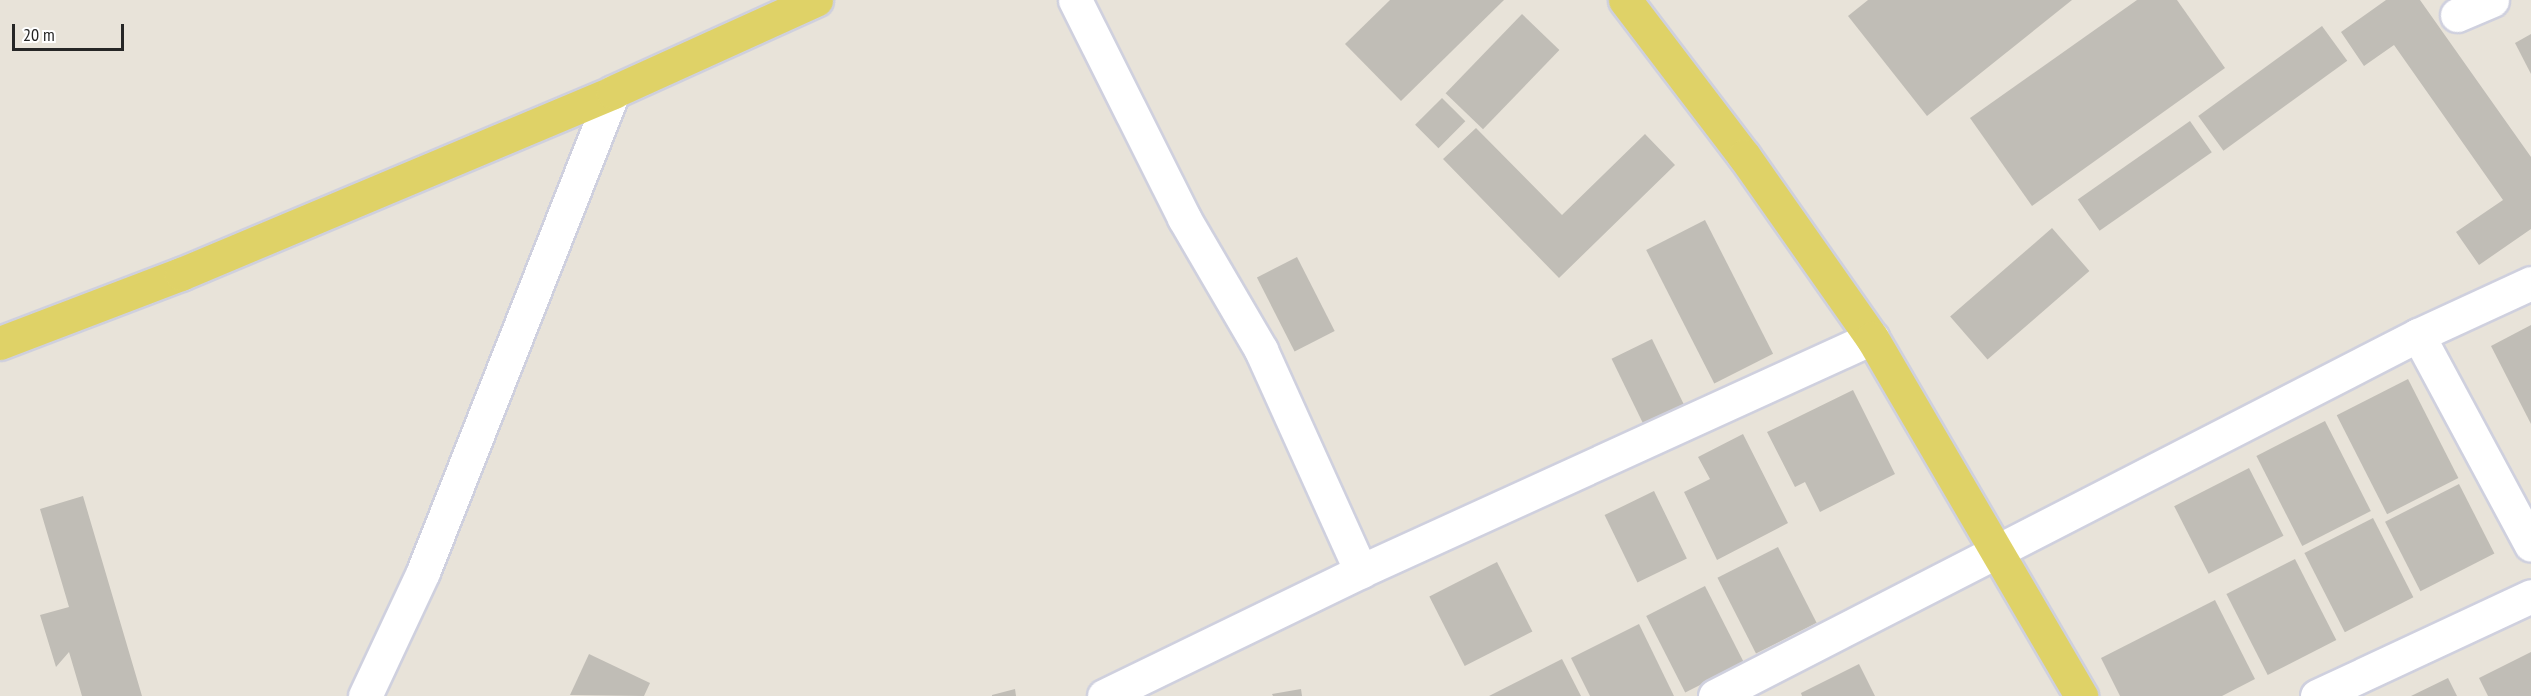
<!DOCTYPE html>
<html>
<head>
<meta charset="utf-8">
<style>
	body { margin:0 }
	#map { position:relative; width:2531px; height:696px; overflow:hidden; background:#e8e3d9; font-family:"PT Sans Narrow",sans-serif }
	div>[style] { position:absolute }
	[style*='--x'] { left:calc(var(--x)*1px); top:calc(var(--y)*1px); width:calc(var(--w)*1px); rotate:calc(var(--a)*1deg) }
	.building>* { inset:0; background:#c0bdb6; transform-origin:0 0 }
	.roads { filter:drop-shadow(2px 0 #cfd0de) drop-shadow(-2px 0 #cfd0de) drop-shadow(0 2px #cfd0de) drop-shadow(0 -2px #cfd0de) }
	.minor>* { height:33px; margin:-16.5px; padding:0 16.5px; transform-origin:16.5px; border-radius:16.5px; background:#fff }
	.major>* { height:33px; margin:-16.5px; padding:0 16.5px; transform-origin:16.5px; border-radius:16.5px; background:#dfd267 }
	span { translate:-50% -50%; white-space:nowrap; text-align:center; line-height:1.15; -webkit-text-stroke:4.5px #fff; paint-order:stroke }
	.scale { position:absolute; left:12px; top:24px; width:112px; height:27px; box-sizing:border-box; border:3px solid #262626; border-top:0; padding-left:8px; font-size:18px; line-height:21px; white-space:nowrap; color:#262626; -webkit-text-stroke:4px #fff; paint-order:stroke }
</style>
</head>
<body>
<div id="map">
	<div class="building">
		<div style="clip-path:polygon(1390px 0,1504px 0,1401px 101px,1345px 44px)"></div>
		<div style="clip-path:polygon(1868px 0,2072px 0,1927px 116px,1848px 16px)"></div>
		<div style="clip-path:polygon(2137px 0,2177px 0,2225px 68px,2032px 206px,1970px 118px)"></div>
		<div style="clip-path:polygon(2386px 0,2420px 0,2531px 157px,2531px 229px,2479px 265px,2456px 232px,2503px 200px,2394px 45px,2364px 66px,2341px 32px)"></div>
		<div style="left:1522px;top:14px;width:52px;height:110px;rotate:44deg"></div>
		<div style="left:2322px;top:26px;width:43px;height:153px;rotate:54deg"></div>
		<div style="clip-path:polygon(2531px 34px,2531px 74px,2515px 43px)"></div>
		<div style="left:1442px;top:98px;width:33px;height:38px;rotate:45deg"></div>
		<div style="left:2190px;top:121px;width:38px;height:137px;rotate:55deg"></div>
		<div style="clip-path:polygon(1476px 128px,1562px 215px,1645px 134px,1675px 165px,1559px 278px,1443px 159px)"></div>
		<div style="left:1705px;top:220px;width:150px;height:66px;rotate:63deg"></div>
		<div style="left:2052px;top:228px;width:57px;height:135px;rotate:49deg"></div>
		<div style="left:1297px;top:257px;width:83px;height:45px;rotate:63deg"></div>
		<div style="clip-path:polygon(2531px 325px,2531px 424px,2491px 346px)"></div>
		<div style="left:1652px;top:339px;width:75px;height:45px;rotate:64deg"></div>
		<div style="left:2408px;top:379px;width:111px;height:80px;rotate:63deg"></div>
		<div style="clip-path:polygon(1853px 390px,1895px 474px,1820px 512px,1805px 482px,1795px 487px,1767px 432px)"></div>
		<div style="left:2325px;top:421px;width:101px;height:77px;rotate:63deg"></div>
		<div style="clip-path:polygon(1743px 434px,1788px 523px,1717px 560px,1684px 492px,1710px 479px,1698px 457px)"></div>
		<div style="left:2249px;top:468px;width:76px;height:84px;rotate:63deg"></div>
		<div style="left:2459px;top:484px;width:78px;height:83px;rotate:63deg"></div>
		<div style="left:1654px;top:491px;width:75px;height:55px;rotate:64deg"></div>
		<div style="clip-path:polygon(83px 496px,142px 696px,82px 696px,69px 652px,56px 667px,40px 615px,69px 607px,40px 509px)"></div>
		<div style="left:2373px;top:518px;width:89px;height:77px;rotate:63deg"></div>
		<div style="left:1778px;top:547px;width:85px;height:68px;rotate:63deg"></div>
		<div style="left:2295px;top:559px;width:91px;height:77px;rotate:63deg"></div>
		<div style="left:1497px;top:562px;width:78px;height:76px;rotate:63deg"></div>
		<div style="left:1705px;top:586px;width:86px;height:66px;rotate:63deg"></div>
		<div style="clip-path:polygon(2215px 600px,2255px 679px,2222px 696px,2120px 696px,2101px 658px)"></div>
		<div style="clip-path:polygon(1639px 624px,1674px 696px,1590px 696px,1571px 658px)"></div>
		<div style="clip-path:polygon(2531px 652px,2531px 696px,2488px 696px,2479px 678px)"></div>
		<div style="clip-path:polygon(589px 654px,650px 683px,644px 696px,570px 695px)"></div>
		<div style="clip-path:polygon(1562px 659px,1581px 696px,1489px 696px)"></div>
		<div style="clip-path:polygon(1859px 664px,1875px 696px,1802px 696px,1801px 693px)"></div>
		<div style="clip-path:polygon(2448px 678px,2457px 696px,2411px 696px)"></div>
		<div style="clip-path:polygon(1015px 689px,1016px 696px,992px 696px,992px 695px)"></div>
		<div style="clip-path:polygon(1301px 689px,1302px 696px,1273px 696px,1272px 694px)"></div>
	</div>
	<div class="roads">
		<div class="minor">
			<div style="--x:1075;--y:0;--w:244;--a:63.4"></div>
			<div style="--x:1184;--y:218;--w:153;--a:59.7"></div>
			<div style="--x:1261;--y:350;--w:243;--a:65.7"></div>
			<div style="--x:2457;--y:15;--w:38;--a:-23"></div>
			<div style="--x:2418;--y:335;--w:238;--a:61.7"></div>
			<div style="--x:365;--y:696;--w:137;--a:-64.9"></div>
			<div style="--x:423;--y:572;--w:516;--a:-68.4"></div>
			<div style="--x:1104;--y:696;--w:286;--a:-25.9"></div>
			<div style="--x:1361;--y:571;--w:562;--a:-24.51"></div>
			<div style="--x:1715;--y:696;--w:790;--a:-27.18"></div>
			<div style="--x:2418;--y:335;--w:124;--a:-24.7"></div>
			<div style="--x:2317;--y:696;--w:236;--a:-25"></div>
		</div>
		<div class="major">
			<div style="--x:1625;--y:0;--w:196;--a:52.7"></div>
			<div style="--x:1744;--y:156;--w:223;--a:54.9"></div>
			<div style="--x:1872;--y:338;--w:415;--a:59.7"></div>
			<div style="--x:0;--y:343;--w:194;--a:-20.9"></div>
			<div style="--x:181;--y:274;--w:469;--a:-22.8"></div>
			<div style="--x:613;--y:92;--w:223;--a:-24.4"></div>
		</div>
	</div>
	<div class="scale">20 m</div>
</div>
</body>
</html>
